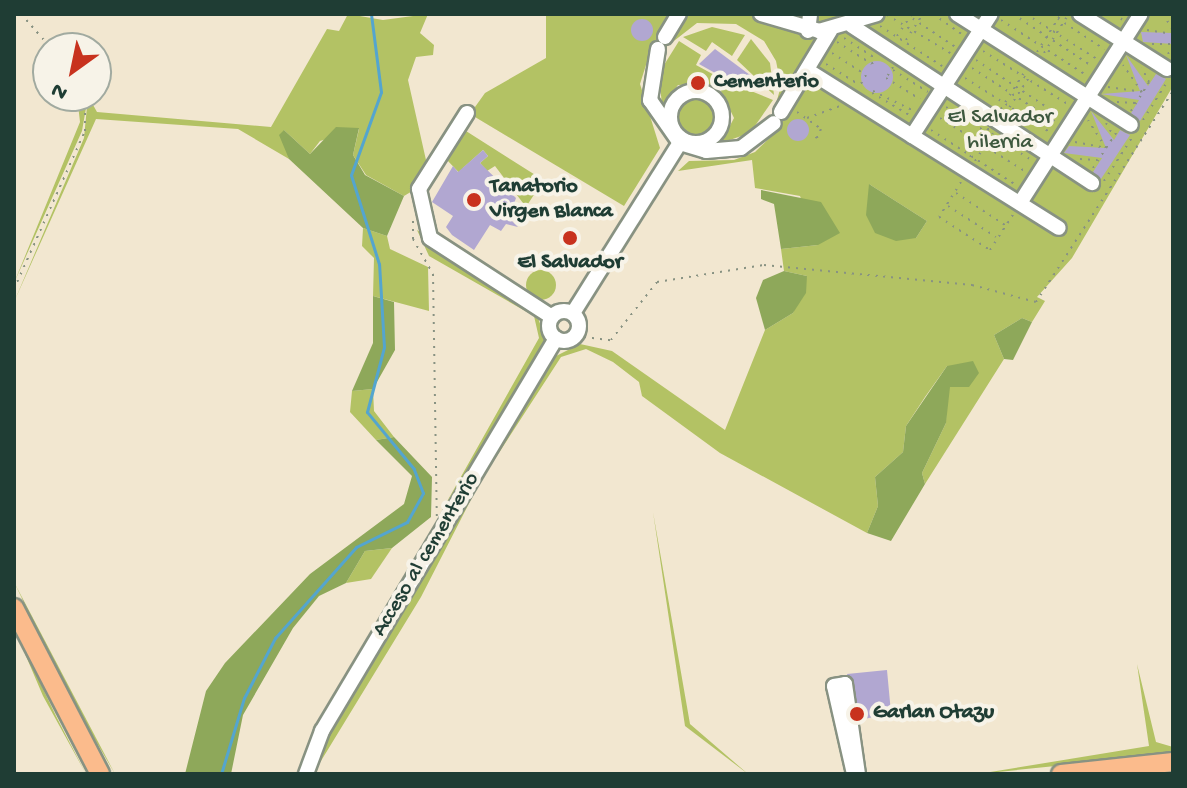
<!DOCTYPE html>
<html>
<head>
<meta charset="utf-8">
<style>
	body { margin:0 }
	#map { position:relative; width:1187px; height:788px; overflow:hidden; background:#f2e7d0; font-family:"Gochi Hand",sans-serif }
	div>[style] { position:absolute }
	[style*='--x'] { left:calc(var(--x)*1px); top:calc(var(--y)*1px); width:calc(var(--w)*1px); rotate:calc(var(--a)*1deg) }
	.green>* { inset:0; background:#b3c264 }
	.round { border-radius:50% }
	.forest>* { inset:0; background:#8ea85a }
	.stream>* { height:3px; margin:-1.5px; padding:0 1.5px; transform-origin:1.5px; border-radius:1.5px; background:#54a5cf }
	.building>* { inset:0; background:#b1a7d1 }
	.path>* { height:2px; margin-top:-1px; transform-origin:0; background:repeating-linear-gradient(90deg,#889282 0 2px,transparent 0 8px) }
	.roads { filter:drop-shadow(2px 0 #889282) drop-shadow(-2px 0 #889282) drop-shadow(0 2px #889282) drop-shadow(0 -2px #889282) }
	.minor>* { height:14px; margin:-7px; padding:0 7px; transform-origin:7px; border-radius:7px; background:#fff }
	.minor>.ring { margin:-7px; padding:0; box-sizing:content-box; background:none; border:14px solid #fff; border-radius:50% }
	.major>* { height:18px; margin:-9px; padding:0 9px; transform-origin:9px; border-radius:9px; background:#fbbb8c }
	.dots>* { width:22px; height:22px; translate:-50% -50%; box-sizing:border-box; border:4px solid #f7f3e8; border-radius:50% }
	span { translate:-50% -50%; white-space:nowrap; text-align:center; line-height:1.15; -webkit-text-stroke:8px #f7f3e8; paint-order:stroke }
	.poi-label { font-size:22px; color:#1f3d34; font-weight:700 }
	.left { translate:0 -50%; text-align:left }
	.park-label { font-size:22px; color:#3d583e }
	.street-label { font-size:22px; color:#1f3d34 }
	.frame { position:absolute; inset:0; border:16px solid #1f3d34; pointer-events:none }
	.north { position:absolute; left:32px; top:32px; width:80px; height:80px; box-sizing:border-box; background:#f7f3e8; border:2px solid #a1aaa0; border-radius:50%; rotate:213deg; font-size:22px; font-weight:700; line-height:32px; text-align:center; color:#1f3d34 }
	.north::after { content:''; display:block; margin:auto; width:28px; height:36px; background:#c8321e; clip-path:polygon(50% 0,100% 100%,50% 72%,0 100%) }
</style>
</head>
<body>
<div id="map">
	<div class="green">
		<div style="clip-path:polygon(348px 14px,383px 20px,428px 14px,420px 33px,434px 45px,433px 55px,416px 57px,408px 80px,428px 169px,414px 190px,404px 196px,366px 175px,353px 155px,359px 129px,320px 141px,310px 154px,284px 130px,289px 159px,238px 129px,96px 119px,14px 302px,84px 138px,88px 96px,97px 112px,271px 127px,327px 29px,339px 31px)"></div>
		<div style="clip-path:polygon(evenodd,546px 14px,1173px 14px,1173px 86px,1072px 258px,1037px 297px,1045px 301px,1032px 322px,1022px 318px,994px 335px,1004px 359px,925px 484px,922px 473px,946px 423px,947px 366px,925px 397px,906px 426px,903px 452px,875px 477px,878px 506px,867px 533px,720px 453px,642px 396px,639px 382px,613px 362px,586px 349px,561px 357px,480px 482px,421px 597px,313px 774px,326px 738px,554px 357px,580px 344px,612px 351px,725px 430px,765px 330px,793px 313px,807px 276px,784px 271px,781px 249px,818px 245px,800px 196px,755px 188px,752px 160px,678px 171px,689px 161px,734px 160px,755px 152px,780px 128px,771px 121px,781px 86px,776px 61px,764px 41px,736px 24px,697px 23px,661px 51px,652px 46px,640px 84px,660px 148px,624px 206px,470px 114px,485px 93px,546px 58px,546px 14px,869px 184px,927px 221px,916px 238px,869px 184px)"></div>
		<div style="clip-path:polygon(712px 27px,745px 35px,732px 56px,712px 42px,706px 51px,683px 37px)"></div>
		<div style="clip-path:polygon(751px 39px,770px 63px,774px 95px,737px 60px)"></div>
		<div style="clip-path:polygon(679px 41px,701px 55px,696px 65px,718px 77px,714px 84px,678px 85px,662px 106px,659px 73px)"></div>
		<div style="clip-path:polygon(724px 80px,773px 100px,750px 133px,721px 143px,734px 118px,719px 87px)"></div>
		<div class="round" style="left:676px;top:96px;width:40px;height:40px"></div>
		<div style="clip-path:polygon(77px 96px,86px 108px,82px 131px,14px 283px,80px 122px)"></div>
		<div style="clip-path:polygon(466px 131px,548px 183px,542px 192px,537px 190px,526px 207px,495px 166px,487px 171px,480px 163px,488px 156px,483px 150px,463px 168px,468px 182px,447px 160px)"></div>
		<div style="clip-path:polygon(363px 228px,387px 236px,390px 249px,428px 267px,429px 311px,373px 296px,374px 258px,362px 246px)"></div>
		<div style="clip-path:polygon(417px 230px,536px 312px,546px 341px,440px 514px,539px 338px,534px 316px,429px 256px)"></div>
		<div class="round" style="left:526px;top:270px;width:30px;height:30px"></div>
		<div style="clip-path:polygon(373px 389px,374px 411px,394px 437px,376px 440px,350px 412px,352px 391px)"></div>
		<div style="clip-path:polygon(653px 512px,690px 724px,748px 774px,685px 726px)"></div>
		<div style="clip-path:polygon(392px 548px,371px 579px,346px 583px,365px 551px)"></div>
		<div style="clip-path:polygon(14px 582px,115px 774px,69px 695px)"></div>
		<div style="clip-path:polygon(14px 628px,56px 716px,86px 774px,43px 696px)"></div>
		<div style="clip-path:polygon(1137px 664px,1156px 742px,1173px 747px,1173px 754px,978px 774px,1149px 746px)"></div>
	</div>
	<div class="forest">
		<div style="clip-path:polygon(336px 127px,359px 128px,353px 155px,365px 175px,404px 196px,387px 236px,363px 228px,289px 159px,279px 135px,284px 130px,310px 154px)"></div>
		<div style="clip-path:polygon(869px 184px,927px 221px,916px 238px,896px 241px,875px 233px,866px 215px)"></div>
		<div style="clip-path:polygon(761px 190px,821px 202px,840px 233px,818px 245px,781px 249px,774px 204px,761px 199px)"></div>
		<div style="clip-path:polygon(784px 271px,807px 276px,806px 293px,793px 313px,765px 330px,756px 298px,763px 280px)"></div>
		<div style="clip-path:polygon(373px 296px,394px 302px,395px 350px,373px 389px,352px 391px,373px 343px)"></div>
		<div style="clip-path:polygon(1022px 318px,1032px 322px,1013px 360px,1004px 359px,994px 335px)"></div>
		<div style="clip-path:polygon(973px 361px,979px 373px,969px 387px,950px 387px,946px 423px,922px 473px,925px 484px,891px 541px,867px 533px,878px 506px,875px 477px,903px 452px,906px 426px,947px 366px)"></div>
		<div style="clip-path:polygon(394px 437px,432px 477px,431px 517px,392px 548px,365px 551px,346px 583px,319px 596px,293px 628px,243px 715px,231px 774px,185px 774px,206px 691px,225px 663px,310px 574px,404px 504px,412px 476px,376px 440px)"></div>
	</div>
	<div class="stream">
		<div style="--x:221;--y:774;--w:79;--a:-73.2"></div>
		<div style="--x:244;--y:698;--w:68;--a:-62.7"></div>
		<div style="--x:275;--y:638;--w:122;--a:-48.3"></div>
		<div style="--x:356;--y:547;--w:57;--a:-26.1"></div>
		<div style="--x:407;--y:522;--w:33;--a:-61"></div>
		<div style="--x:423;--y:493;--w:26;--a:-111"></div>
		<div style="--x:414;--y:469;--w:74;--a:-129.5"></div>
		<div style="--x:367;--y:412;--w:67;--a:-75.3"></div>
		<div style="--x:384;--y:347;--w:83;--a:-93.4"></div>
		<div style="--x:379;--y:264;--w:93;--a:-107.5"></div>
		<div style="--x:351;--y:175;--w:88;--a:-70.1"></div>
		<div style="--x:381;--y:92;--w:79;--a:-97.3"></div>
	</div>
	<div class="building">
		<div class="round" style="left:631px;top:19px;width:22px;height:22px"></div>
		<div style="clip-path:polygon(1141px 32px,1173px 33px,1173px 44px,1143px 42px)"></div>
		<div style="clip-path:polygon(715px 49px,750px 75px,754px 85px,740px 87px,699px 64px)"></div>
		<div style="clip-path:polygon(1126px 55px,1148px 86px,1156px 74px,1166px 79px,1140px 121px,1131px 113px,1139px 100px,1101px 94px,1140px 91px)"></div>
		<div class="round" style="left:861px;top:61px;width:32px;height:32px"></div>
		<div style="clip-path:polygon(1091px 111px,1114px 140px,1120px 130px,1130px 135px,1101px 179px,1093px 172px,1102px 158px,1064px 153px,1069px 146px,1106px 148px)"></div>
		<div class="round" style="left:787px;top:119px;width:22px;height:22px"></div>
		<div style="clip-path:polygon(483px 150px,488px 156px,480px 163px,516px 198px,509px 218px,518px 227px,506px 224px,501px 231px,490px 225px,474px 250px,452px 235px,446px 227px,453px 216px,432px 202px,453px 166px,458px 172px)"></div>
		<div style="clip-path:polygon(887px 670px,891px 713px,860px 720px,847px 674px)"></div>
	</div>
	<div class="path">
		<div style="--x:21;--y:14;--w:45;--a:48.6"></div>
		<div style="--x:906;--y:14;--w:61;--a:33.7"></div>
		<div style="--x:933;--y:14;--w:35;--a:35"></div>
		<div style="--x:1013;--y:14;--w:95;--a:33.4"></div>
		<div style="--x:1026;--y:14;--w:84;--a:32.4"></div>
		<div style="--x:1051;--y:14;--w:64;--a:33.4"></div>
		<div style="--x:1114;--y:14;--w:11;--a:34"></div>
		<div style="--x:1163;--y:14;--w:19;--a:58"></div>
		<div style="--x:887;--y:15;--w:74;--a:31.1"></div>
		<div style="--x:1001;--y:20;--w:101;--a:32.9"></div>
		<div style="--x:880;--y:26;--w:74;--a:32.8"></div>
		<div style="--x:1147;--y:30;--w:26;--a:9"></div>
		<div style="--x:897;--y:36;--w:27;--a:-56"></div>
		<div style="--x:844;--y:38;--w:38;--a:33"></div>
		<div style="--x:906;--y:40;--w:31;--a:-57"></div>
		<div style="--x:837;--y:42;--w:41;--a:32.2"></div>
		<div style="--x:872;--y:64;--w:7;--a:-56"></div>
		<div style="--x:1152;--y:44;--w:19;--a:0"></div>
		<div style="--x:983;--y:51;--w:102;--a:32.1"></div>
		<div style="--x:1037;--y:52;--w:45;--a:-57.7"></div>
		<div style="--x:832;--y:53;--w:40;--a:32.9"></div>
		<div style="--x:866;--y:75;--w:14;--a:120"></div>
		<div style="--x:1044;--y:53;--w:45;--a:-57.7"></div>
		<div style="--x:1168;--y:54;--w:9;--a:-58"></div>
		<div style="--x:976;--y:60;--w:101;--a:33.7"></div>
		<div style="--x:826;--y:64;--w:38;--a:32"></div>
		<div style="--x:893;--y:67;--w:13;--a:122"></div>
		<div style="--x:886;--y:78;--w:40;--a:32"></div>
		<div style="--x:972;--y:68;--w:101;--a:32.9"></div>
		<div style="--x:893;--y:70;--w:41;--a:32.2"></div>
		<div style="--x:965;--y:78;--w:102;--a:32.6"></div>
		<div style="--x:1108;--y:87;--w:34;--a:8"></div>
		<div style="--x:1142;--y:92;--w:33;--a:-125"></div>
		<div style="--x:873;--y:91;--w:46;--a:26"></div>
		<div style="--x:872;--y:93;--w:43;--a:30.7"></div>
		<div style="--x:1117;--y:102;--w:18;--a:3"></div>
		<div style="--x:946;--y:107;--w:102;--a:31.8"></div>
		<div style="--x:1001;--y:109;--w:45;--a:-57.7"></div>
		<div style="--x:1131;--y:111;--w:34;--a:-58"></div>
		<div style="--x:1149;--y:82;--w:16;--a:-117"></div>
		<div style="--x:797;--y:112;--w:29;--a:35"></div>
		<div style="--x:821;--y:129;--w:10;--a:114"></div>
		<div style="--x:817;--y:138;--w:7;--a:-146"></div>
		<div style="--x:1005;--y:114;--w:45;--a:-56.7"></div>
		<div style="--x:807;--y:118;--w:37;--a:-20"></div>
		<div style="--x:940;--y:118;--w:102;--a:32.1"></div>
		<div style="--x:1143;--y:120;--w:45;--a:-57.7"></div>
		<div style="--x:1106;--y:123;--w:16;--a:60"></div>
		<div style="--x:931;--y:130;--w:101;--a:32.9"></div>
		<div style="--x:1075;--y:142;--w:32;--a:11"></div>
		<div style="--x:1106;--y:148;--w:33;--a:-123"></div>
		<div style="--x:970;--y:157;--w:35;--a:-57"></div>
		<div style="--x:1080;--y:159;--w:17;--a:3"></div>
		<div style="--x:975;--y:161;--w:33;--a:-57"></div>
		<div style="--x:1093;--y:168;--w:45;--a:-56.7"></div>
		<div style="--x:1104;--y:181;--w:54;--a:-57.2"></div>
		<div style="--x:961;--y:182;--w:41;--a:122.2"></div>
		<div style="--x:939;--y:217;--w:61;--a:32.9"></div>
		<div style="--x:990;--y:250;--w:44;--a:-57"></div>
		<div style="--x:956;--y:193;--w:59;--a:33.1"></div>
		<div style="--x:948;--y:206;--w:57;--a:32.9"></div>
		<div style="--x:413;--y:221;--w:18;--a:90"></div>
		<div style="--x:413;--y:239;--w:40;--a:60.3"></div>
		<div style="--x:433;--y:274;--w:242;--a:89.1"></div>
		<div style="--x:14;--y:289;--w:173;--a:-65.8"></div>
		<div style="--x:85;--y:131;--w:35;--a:-90"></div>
		<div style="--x:576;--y:336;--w:35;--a:7"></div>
		<div style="--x:611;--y:340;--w:74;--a:-51.6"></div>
		<div style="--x:657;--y:282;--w:108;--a:-9"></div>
		<div style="--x:764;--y:265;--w:209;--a:5.5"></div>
		<div style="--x:972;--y:285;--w:66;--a:14.9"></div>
		<div style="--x:1036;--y:302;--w:252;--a:-57"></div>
	</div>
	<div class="roads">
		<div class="minor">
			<div style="--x:761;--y:14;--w:60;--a:16.3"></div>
			<div style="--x:819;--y:31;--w:60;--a:-16.3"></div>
			<div style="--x:957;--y:14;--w:206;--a:32.5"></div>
			<div style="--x:1080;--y:14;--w:103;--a:32.3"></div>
			<div style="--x:852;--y:26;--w:287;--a:33.2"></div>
			<div style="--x:808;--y:31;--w:17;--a:-83"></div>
			<div style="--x:665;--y:37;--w:27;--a:-59"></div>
			<div style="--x:658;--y:49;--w:52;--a:98.9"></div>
			<div style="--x:650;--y:100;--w:52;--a:55.1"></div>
			<div style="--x:680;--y:143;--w:27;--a:17"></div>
			<div style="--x:706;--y:151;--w:35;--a:-5"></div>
			<div style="--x:741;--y:148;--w:41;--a:-37.1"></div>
			<div style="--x:807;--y:70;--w:297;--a:32.1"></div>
			<div class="ring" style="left:670px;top:91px;width:38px;height:38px"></div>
			<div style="--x:781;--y:112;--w:95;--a:-58.8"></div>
			<div style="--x:467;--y:113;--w:90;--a:122.3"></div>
			<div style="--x:419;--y:189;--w:50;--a:77.3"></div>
			<div style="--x:430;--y:238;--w:145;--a:32.9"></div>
			<div style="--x:912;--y:136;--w:145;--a:-57.1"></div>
			<div style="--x:1020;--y:203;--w:224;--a:-57.4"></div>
			<div class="ring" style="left:549px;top:311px;width:16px;height:16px"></div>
			<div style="--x:573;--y:313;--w:205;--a:-57.9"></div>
			<div style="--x:306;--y:774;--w:46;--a:-69.6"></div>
			<div style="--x:322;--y:731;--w:457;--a:-59.2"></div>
			<div style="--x:854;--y:774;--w:90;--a:-102.8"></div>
			<div style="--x:834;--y:686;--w:11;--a:-10"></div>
			<div style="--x:845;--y:684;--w:91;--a:81.8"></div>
		</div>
		<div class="major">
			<div style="--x:14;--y:608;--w:187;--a:62.6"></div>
			<div style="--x:1061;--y:774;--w:113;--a:-6.1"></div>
		</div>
	</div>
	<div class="dots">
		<div style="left:698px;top:83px;background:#c8321e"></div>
		<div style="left:474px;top:200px;background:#c8321e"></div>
		<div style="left:570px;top:238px;background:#c8321e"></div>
		<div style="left:857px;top:714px;background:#c8321e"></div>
	</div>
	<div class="poi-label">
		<span class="left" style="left:714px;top:83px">Cementerio</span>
		<span class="left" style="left:490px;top:200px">Tanatorio<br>Virgen Blanca</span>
		<span style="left:570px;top:264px">El Salvador</span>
		<span class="left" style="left:873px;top:714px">Garlan Otazu</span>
	</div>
	<div class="park-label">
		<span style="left:1000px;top:131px">El Salvador<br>hilerria</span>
	</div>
	<div class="street-label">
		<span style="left:427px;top:555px;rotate:-59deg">Acceso al cementerio</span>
	</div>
	<div class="frame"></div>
	<div class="north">N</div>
</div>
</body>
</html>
